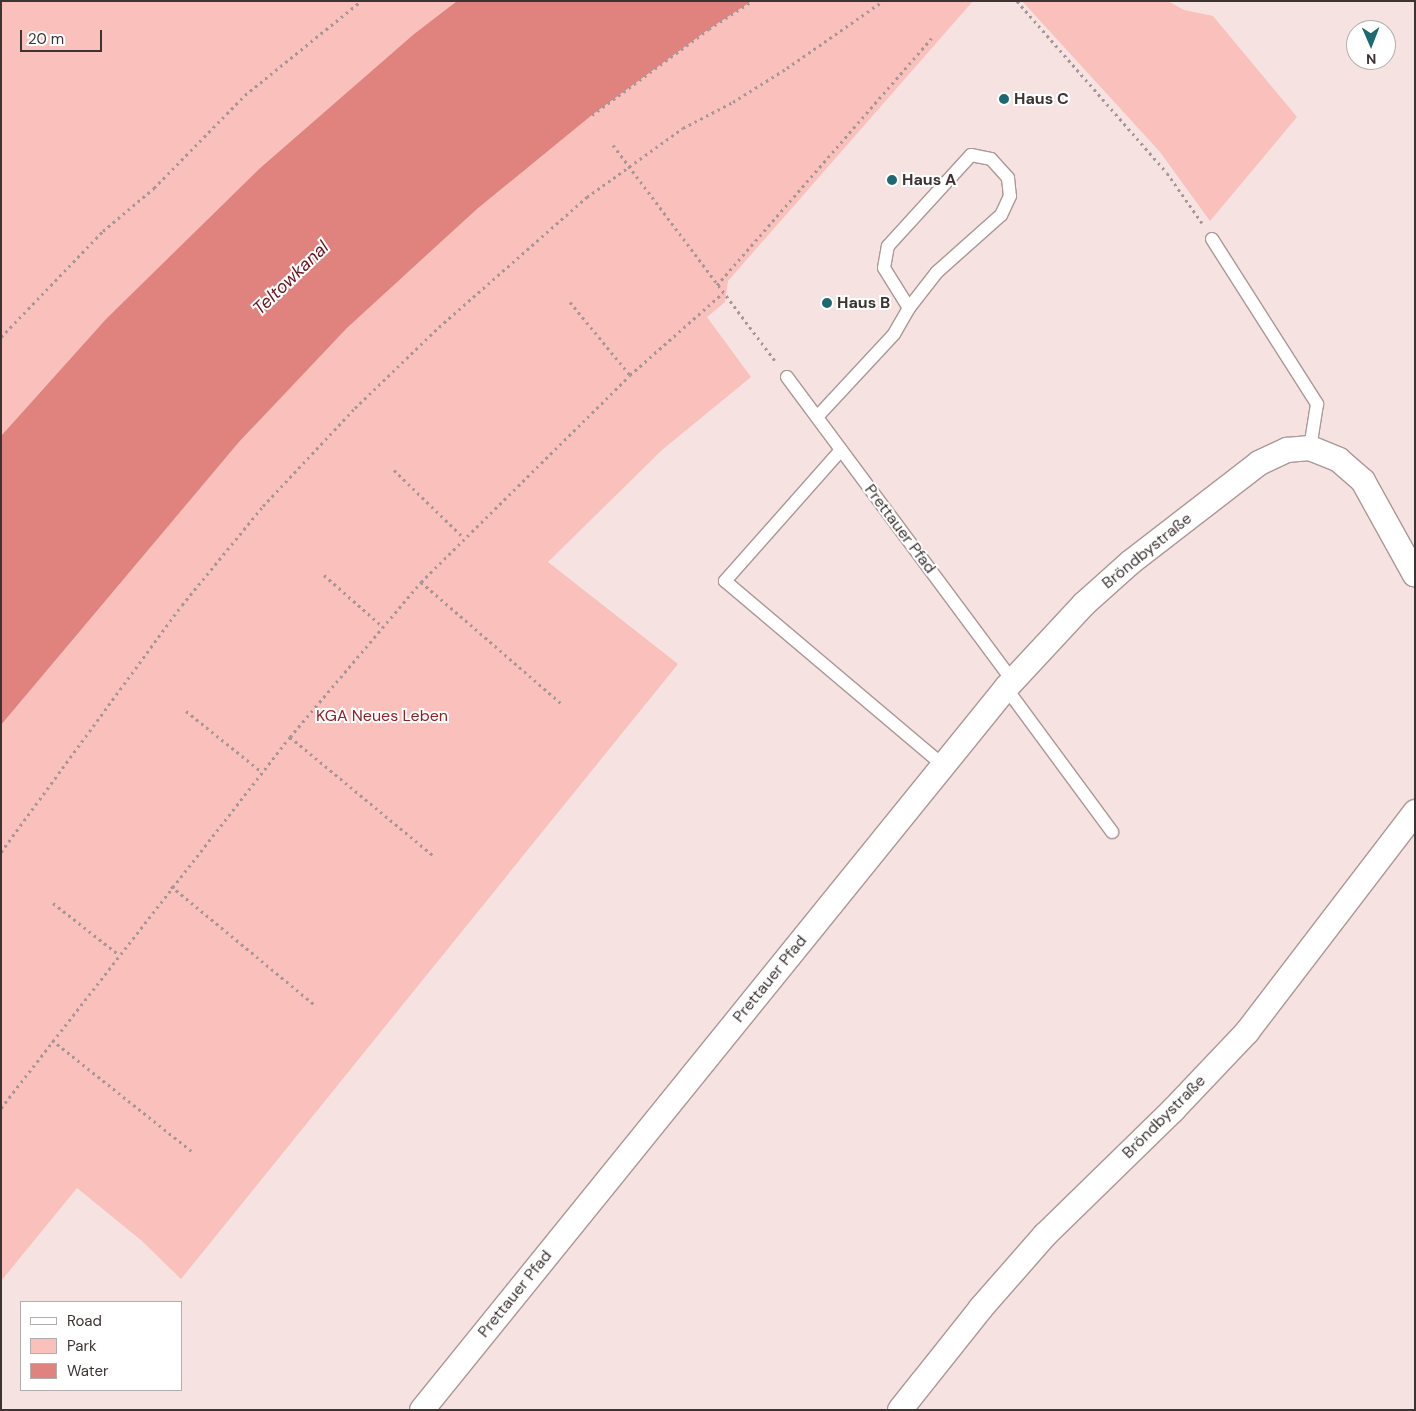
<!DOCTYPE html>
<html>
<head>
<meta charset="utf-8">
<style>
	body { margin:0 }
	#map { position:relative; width:1416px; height:1411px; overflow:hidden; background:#f6e2e0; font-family:"DM Sans",sans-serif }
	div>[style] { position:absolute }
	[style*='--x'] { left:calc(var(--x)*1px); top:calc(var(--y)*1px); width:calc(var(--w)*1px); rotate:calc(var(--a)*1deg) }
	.green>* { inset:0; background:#f9c0bc }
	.water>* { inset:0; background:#e0837f }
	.path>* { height:3px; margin-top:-1.5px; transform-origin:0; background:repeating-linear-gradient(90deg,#a69796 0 2.5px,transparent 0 6.5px) }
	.roads { filter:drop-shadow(1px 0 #ab9897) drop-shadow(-1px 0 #ab9897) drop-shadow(0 1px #ab9897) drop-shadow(0 -1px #ab9897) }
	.service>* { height:12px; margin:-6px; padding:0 6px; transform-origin:6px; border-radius:6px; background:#fff }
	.minor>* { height:24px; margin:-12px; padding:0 12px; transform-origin:12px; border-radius:12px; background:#fff }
	.dots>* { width:14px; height:14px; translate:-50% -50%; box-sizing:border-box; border:2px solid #fff; border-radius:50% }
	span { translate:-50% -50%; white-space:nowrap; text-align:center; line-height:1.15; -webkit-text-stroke:4px #fff; paint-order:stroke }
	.poi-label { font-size:16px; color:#3c3433; font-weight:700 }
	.left { translate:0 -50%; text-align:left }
	.street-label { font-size:16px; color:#3c3433 }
	.park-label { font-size:16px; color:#8f2127 }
	.water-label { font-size:18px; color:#69151a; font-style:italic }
	.frame { position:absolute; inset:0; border:2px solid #3c3433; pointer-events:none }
	.legend { position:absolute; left:20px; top:1301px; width:162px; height:90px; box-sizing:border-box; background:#fff; border:1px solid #b1aead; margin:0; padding:6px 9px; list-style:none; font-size:15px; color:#3c3433 }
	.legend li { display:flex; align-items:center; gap:10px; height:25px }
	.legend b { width:25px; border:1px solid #b1aead }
	.north { position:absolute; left:1346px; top:20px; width:50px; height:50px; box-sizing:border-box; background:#fff; border:1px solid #b1aead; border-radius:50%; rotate:179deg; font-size:14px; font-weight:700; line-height:20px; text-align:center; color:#3c3433 }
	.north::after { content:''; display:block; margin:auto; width:18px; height:22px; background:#1d6970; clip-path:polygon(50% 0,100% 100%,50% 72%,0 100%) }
	.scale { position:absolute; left:20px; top:30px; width:82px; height:22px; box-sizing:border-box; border:2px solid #3c3433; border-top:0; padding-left:6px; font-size:15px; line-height:18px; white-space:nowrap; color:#3c3433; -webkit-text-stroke:4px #fff; paint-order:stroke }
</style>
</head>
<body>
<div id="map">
	<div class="green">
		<div style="clip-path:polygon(1px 1px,457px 1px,414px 34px,259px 169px,106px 319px,1px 436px)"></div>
		<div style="clip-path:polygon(752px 1px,973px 1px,728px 281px,725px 302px,707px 317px,751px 377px,662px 450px,548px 562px,678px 664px,181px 1279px,142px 1241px,77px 1188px,1px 1281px,1px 725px,239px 442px,347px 328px,477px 209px,592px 115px,709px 29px)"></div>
		<div style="clip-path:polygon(1022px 1px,1168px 1px,1184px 10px,1213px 16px,1297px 117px,1210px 221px,1160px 152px)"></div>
	</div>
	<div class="water">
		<div style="clip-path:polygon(457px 1px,752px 1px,709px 29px,592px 115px,477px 209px,347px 328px,239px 442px,1px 725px,1px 436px,106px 319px,259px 169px,414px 34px)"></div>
	</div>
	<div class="path">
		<div style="--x:1017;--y:1;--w:228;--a:48.9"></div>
		<div style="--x:1167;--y:173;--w:61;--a:55"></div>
		<div style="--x:592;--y:115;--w:145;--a:-36.3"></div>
		<div style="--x:709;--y:29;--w:51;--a:-33.1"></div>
		<div style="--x:613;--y:145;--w:270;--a:53.1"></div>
		<div style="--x:717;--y:285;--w:327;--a:-49"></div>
		<div style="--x:570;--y:302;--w:94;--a:50.6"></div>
		<div style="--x:1;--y:337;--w:147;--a:-46.1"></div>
		<div style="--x:103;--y:231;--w:67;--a:-40.1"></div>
		<div style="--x:154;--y:188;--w:130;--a:-45.6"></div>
		<div style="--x:245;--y:95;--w:149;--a:-39"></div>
		<div style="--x:394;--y:470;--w:96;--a:44.2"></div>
		<div style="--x:324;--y:575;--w:79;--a:41.4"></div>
		<div style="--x:421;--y:582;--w:188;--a:40.9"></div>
		<div style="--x:186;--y:711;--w:97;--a:38.8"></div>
		<div style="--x:290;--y:737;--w:188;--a:39.6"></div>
		<div style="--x:1;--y:852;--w:306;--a:-53.8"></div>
		<div style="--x:182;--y:605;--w:128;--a:-50.7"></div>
		<div style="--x:263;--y:506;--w:134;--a:-46.8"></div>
		<div style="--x:355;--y:408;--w:117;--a:-44"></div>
		<div style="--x:439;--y:327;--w:197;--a:-41.3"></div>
		<div style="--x:587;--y:197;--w:118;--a:-35.7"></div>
		<div style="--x:683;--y:128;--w:56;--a:-27.5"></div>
		<div style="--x:733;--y:102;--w:64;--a:-32.2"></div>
		<div style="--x:787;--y:68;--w:117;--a:-34.9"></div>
		<div style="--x:171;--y:886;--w:188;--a:39.6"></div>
		<div style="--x:53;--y:903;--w:83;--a:38.1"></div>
		<div style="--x:52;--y:1040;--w:180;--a:38.5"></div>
		<div style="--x:1;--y:1108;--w:470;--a:-52.1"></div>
		<div style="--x:290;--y:737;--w:203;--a:-49.8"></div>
		<div style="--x:421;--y:582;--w:294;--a:-44.7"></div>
		<div style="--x:630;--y:375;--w:124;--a:-41.4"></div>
	</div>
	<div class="roads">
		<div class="service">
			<div style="--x:1212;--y:239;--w:196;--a:57.5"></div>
			<div style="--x:1317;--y:404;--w:45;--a:99"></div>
			<div style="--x:787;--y:377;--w:377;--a:53.4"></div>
			<div style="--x:817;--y:417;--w:113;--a:-47.1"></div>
			<div style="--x:894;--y:334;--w:30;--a:-60"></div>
			<div style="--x:909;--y:308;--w:47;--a:-122"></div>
			<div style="--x:884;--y:268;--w:22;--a:-80"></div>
			<div style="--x:888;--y:246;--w:123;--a:-47.6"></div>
			<div style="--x:971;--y:155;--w:20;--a:11"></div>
			<div style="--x:991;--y:159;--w:25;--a:48"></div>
			<div style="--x:1008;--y:178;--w:18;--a:84"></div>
			<div style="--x:1010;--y:196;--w:21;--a:115"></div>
			<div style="--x:1001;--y:215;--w:86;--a:138.3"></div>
			<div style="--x:937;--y:272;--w:46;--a:127.9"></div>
			<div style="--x:841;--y:450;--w:175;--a:131.5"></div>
			<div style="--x:725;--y:581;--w:285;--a:40.2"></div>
			<div style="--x:1006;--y:688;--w:179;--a:53.6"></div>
		</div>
		<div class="minor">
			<div style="--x:422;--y:1410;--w:929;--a:-51.03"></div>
			<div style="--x:1006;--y:688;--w:115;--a:-47.1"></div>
			<div style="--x:1084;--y:604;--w:63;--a:-41.8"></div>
			<div style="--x:1131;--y:562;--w:162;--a:-37.7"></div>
			<div style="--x:1259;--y:463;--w:31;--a:-25"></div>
			<div style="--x:1287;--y:450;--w:23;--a:-5"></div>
			<div style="--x:1310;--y:448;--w:31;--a:22"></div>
			<div style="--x:1339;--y:460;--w:32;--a:41"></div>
			<div style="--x:1363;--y:481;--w:107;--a:61"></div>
			<div style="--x:900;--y:1410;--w:130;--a:-51.5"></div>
			<div style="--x:981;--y:1308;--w:97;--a:-48.8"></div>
			<div style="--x:1045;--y:1235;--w:179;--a:-44.3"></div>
			<div style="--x:1173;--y:1110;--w:108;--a:-46.5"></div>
			<div style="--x:1247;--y:1032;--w:277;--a:-52.6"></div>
		</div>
	</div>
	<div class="dots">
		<div style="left:1004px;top:99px;background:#1d6970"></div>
		<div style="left:892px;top:180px;background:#1d6970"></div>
		<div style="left:827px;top:303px;background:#1d6970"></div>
	</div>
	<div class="poi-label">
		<span class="left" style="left:1014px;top:99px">Haus C</span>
		<span class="left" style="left:902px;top:180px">Haus A</span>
		<span class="left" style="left:837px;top:303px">Haus B</span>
	</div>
	<div class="street-label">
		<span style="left:900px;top:529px;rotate:53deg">Prettauer Pfad</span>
		<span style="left:1147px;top:551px;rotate:-39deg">Bröndbystraße</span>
		<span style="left:770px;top:979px;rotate:-51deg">Prettauer Pfad</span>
		<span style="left:1164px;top:1117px;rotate:-45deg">Bröndbystraße</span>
		<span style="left:515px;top:1294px;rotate:-51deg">Prettauer Pfad</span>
	</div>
	<div class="park-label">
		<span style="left:382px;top:716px">KGA Neues Leben</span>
	</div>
	<div class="water-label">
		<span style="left:291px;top:278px;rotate:-44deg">Teltowkanal</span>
	</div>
	<div class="frame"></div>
	<ul class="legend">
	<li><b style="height:6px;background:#fff"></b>Road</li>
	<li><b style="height:14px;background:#f9c0bc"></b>Park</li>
	<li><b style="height:14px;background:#e0837f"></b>Water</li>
	</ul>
	<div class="north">N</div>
	<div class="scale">20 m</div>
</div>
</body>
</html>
